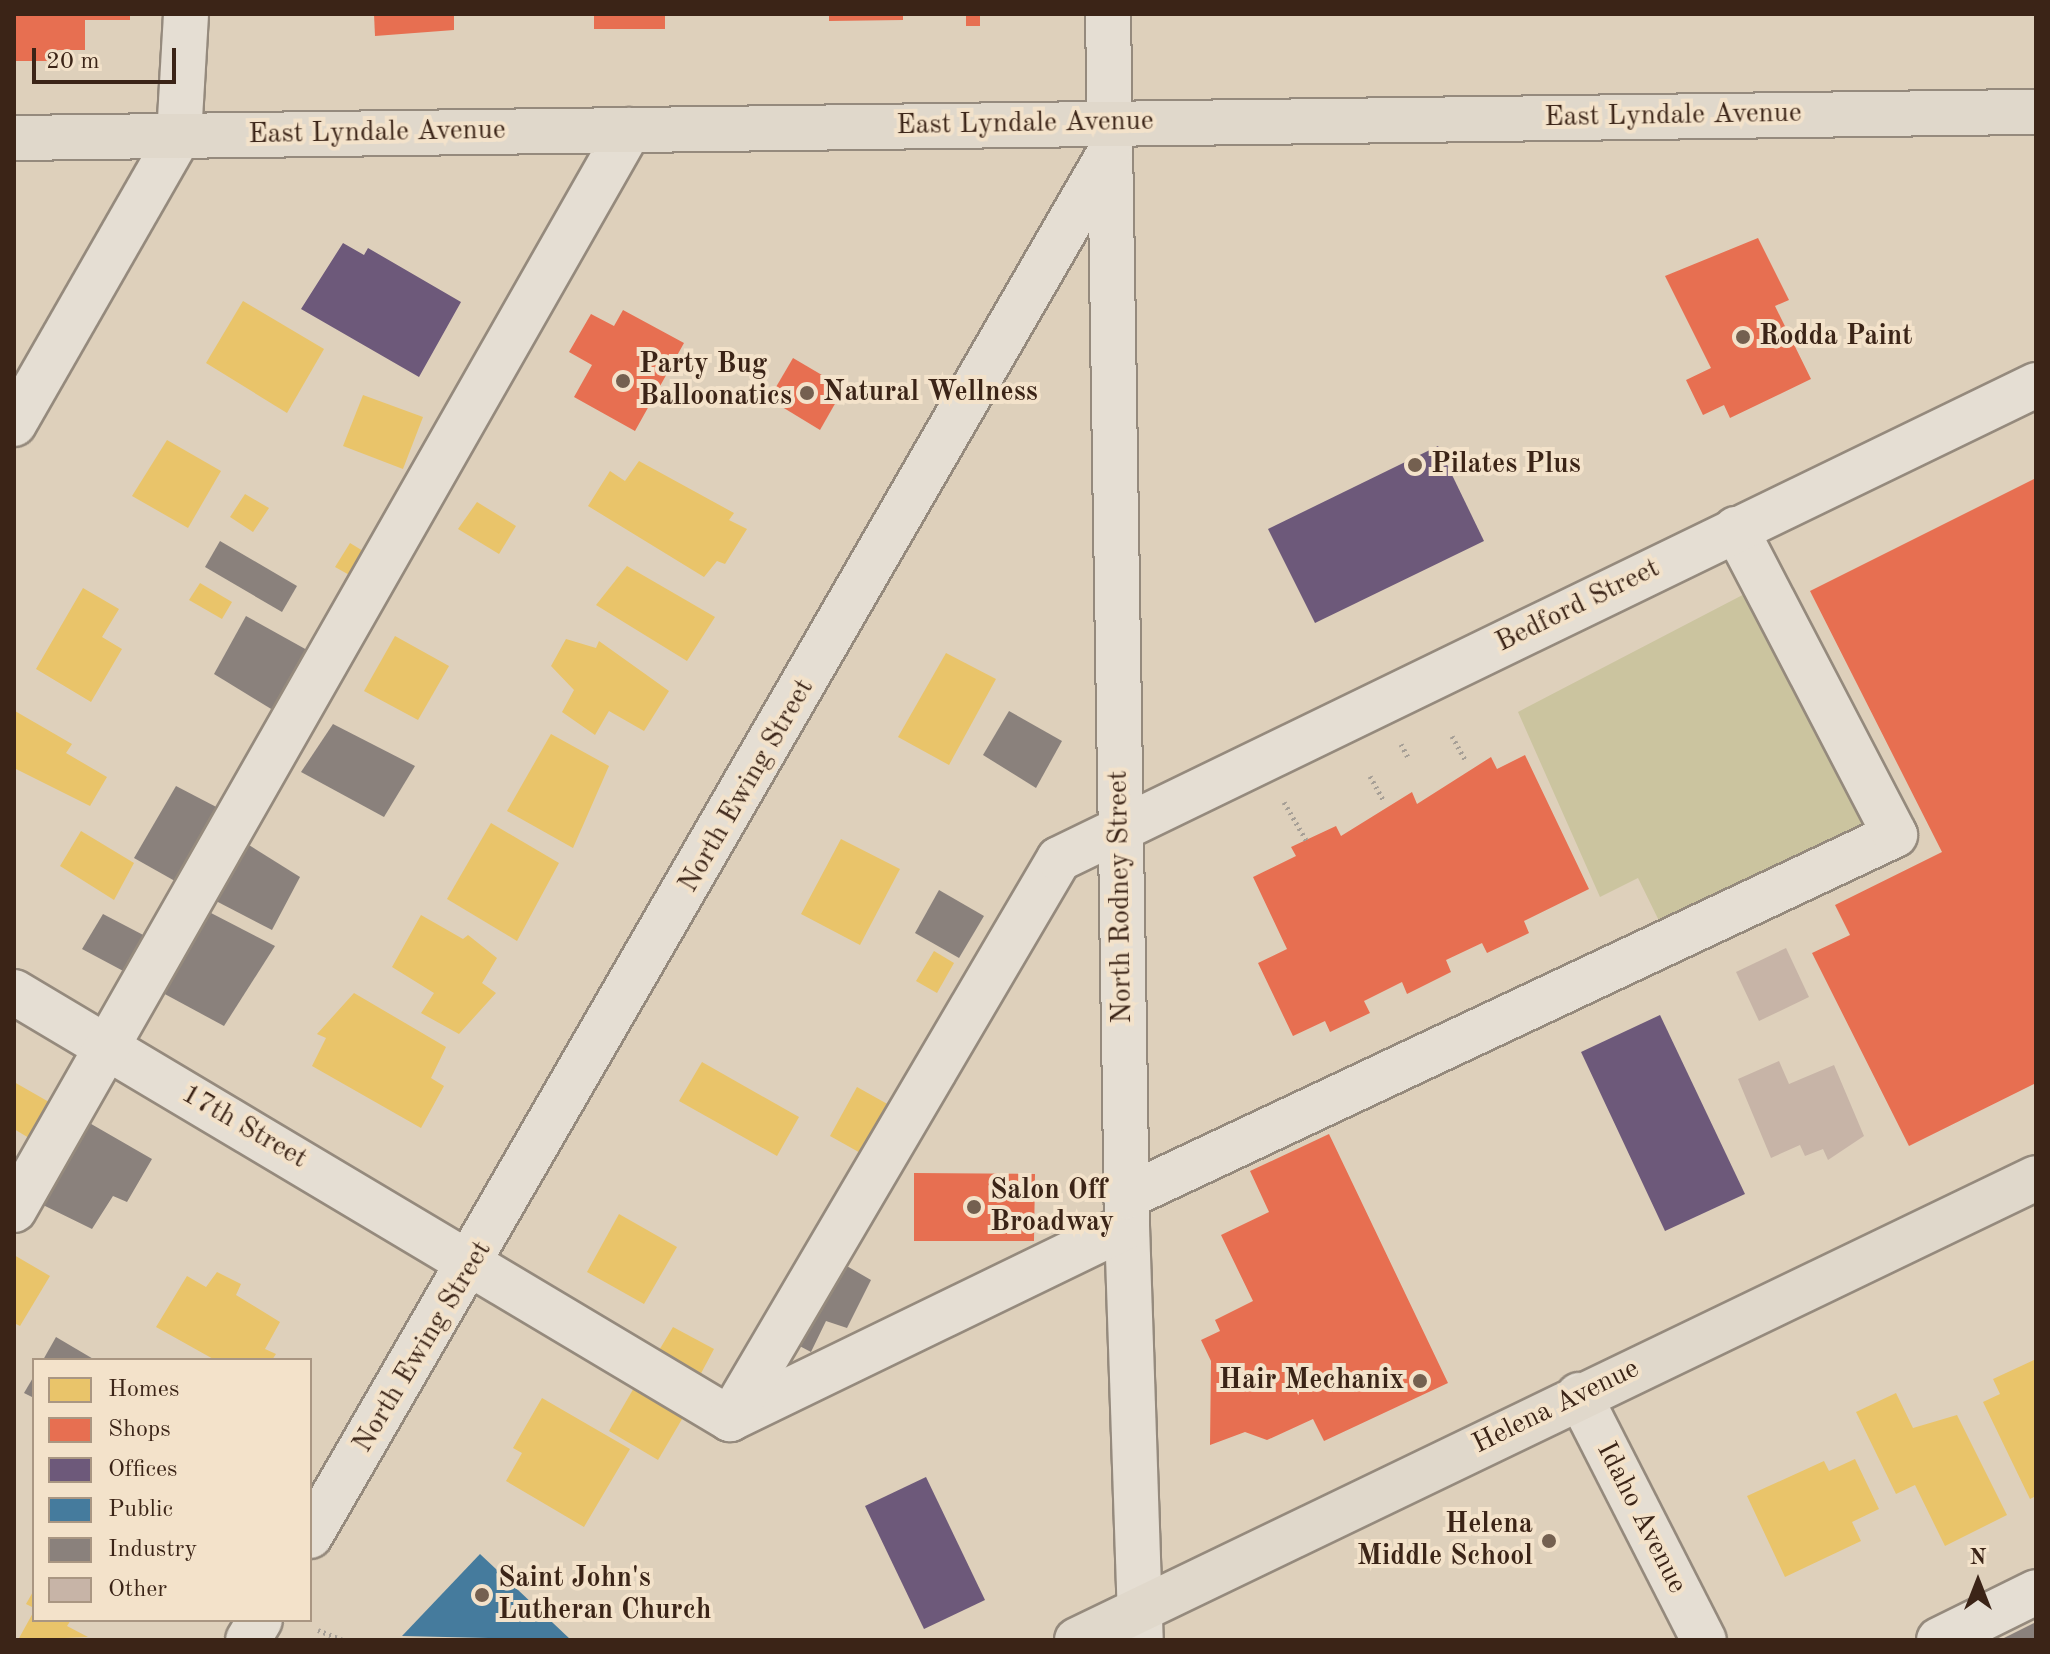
<!DOCTYPE html>
<html>
<head>
<meta charset="utf-8">
<style>
	body { margin:0 }
	#map { position:relative; width:2050px; height:1654px; overflow:hidden; background:#ded0bb; font-family:"Old Standard TT",serif }
	div>[style] { position:absolute }
	.green>* { inset:0; background:#cbc49f }
	.homes>* { inset:0; background:#e9c46a }
	.shops>* { inset:0; background:#e76f51 }
	.offices>* { inset:0; background:#6d597a }
	.public>* { inset:0; background:#457b9d }
	.industry>* { inset:0; background:#8a817c }
	.building>* { inset:0; background:#c7b4a7 }
	.path>* { height:5px; margin-top:-2.5px; transform-origin:0; background:repeating-linear-gradient(90deg,#a69f96 0 2px,transparent 0 6px) }
	.roads { filter:drop-shadow(2px 0 #958a7d) drop-shadow(-2px 0 #958a7d) drop-shadow(0 2px #958a7d) drop-shadow(0 -2px #958a7d) }
	.minor>* { height:44px; margin:-22px; padding:0 22px; transform-origin:22px; border-radius:22px; background:#e5ded3 }
	.major>* { height:44px; margin:-22px; padding:0 22px; transform-origin:22px; border-radius:22px; background:#e0d8cb }
	.highway>* { height:44px; margin:-22px; padding:0 22px; transform-origin:22px; border-radius:22px; background:#e0d8cb }
	.dots>* { width:22px; height:22px; translate:-50% -50%; box-sizing:border-box; border:4px solid #f3e2ca; border-radius:50% }
	span { translate:-50% -50%; white-space:nowrap; text-align:center; line-height:1.15; -webkit-text-stroke:8px #f3e2ca; paint-order:stroke }
	.street-label { font-size:28px; color:#3b2417 }
	.poi-label { font-size:28px; color:#3b2417; font-weight:700 }
	.left { translate:0 -50%; text-align:left }
	.right { translate:-100% -50%; text-align:right }
	.frame { position:absolute; inset:0; border:16px solid #3b2417; pointer-events:none }
	.legend { position:absolute; left:32px; top:1358px; width:280px; height:264px; box-sizing:border-box; background:#f3e2ca; border:2px solid #a99682; margin:0; padding:10px 14px; list-style:none; font-size:24px; color:#3b2417 }
	.legend li { display:flex; align-items:center; gap:16px; height:40px }
	.legend b { width:40px; border:2px solid #a99682 }
	.north { position:absolute; left:1938px; top:1542px; width:80px; height:80px; -webkit-text-stroke:6px #f3e2ca; paint-order:stroke; rotate:0deg; font-size:22px; font-weight:700; line-height:32px; text-align:center; color:#3b2417 }
	.north::after { content:''; display:block; margin:auto; width:28px; height:36px; background:#3b2417; clip-path:polygon(50% 0,100% 100%,50% 72%,0 100%) }
	.scale { position:absolute; left:32px; top:48px; width:144px; height:36px; box-sizing:border-box; border:4px solid #3b2417; border-top:0; padding-left:10px; font-size:24px; line-height:28px; white-space:nowrap; color:#3b2417; -webkit-text-stroke:6px #f3e2ca; paint-order:stroke }
</style>
</head>
<body>
<div id="map">
	<div class="green">
		<i style="clip-path:polygon(1756px 588px,1877px 830px,1664px 931px,1638px 878px,1600px 897px,1518px 712px)"></i>
	</div>
	<div class="homes">
		<i style="clip-path:polygon(243px 301px,324px 349px,287px 413px,206px 363px)"></i>
		<i style="clip-path:polygon(363px 395px,423px 417px,403px 469px,343px 446px)"></i>
		<i style="clip-path:polygon(167px 440px,221px 471px,188px 528px,132px 496px)"></i>
		<i style="clip-path:polygon(639px 461px,734px 513px,729px 520px,747px 529px,725px 564px,717px 561px,704px 577px,588px 506px,610px 471px,625px 481px)"></i>
		<i style="clip-path:polygon(245px 494px,269px 508px,253px 532px,230px 517px)"></i>
		<i style="clip-path:polygon(477px 502px,516px 526px,499px 554px,458px 529px)"></i>
		<i style="clip-path:polygon(350px 543px,368px 554px,353px 577px,335px 567px)"></i>
		<i style="clip-path:polygon(627px 566px,715px 617px,687px 661px,596px 605px)"></i>
		<i style="clip-path:polygon(200px 583px,232px 602px,222px 619px,189px 600px)"></i>
		<i style="clip-path:polygon(83px 588px,119px 609px,102px 637px,122px 649px,91px 702px,36px 669px)"></i>
		<i style="clip-path:polygon(395px 636px,449px 666px,418px 720px,364px 691px)"></i>
		<i style="clip-path:polygon(566px 639px,596px 648px,599px 641px,669px 691px,644px 731px,609px 711px,595px 735px,562px 712px,574px 690px,551px 666px)"></i>
		<i style="clip-path:polygon(946px 653px,996px 679px,949px 765px,898px 737px)"></i>
		<i style="clip-path:polygon(15px 711px,72px 744px,66px 753px,107px 777px,90px 806px,14px 768px)"></i>
		<i style="clip-path:polygon(551px 734px,609px 766px,573px 848px,507px 811px)"></i>
		<i style="clip-path:polygon(491px 823px,559px 863px,517px 941px,447px 899px)"></i>
		<i style="clip-path:polygon(81px 831px,134px 863px,114px 900px,60px 866px)"></i>
		<i style="clip-path:polygon(841px 839px,900px 869px,860px 945px,801px 914px)"></i>
		<i style="clip-path:polygon(421px 915px,463px 939px,468px 935px,497px 958px,482px 983px,496px 993px,459px 1034px,421px 1013px,434px 993px,392px 967px)"></i>
		<i style="clip-path:polygon(934px 951px,954px 963px,937px 993px,916px 981px)"></i>
		<i style="clip-path:polygon(354px 993px,446px 1047px,431px 1078px,444px 1086px,421px 1128px,312px 1066px,326px 1038px,317px 1034px)"></i>
		<i style="clip-path:polygon(702px 1062px,799px 1117px,777px 1156px,679px 1101px)"></i>
		<i style="clip-path:polygon(14px 1082px,49px 1102px,29px 1138px,14px 1129px)"></i>
		<i style="clip-path:polygon(857px 1087px,891px 1106px,864px 1155px,830px 1136px)"></i>
		<i style="clip-path:polygon(619px 1214px,677px 1247px,644px 1304px,587px 1272px)"></i>
		<i style="clip-path:polygon(14px 1255px,50px 1276px,20px 1326px,14px 1323px)"></i>
		<i style="clip-path:polygon(217px 1272px,241px 1284px,236px 1295px,280px 1322px,265px 1349px,276px 1354px,272px 1360px,215px 1360px,156px 1327px,187px 1276px,206px 1287px)"></i>
		<i style="clip-path:polygon(673px 1327px,714px 1349px,698px 1379px,655px 1357px)"></i>
		<i style="clip-path:polygon(2036px 1359px,2036px 1496px,2030px 1499px,1983px 1402px,2000px 1394px,1993px 1379px)"></i>
		<i style="clip-path:polygon(635px 1386px,685px 1414px,658px 1460px,609px 1431px)"></i>
		<i style="clip-path:polygon(1896px 1393px,1913px 1428px,1957px 1415px,2007px 1515px,1945px 1546px,1915px 1485px,1896px 1494px,1856px 1412px)"></i>
		<i style="clip-path:polygon(542px 1398px,630px 1449px,584px 1527px,506px 1481px,522px 1453px,513px 1448px)"></i>
		<i style="clip-path:polygon(1855px 1459px,1879px 1509px,1852px 1522px,1861px 1541px,1785px 1577px,1747px 1496px,1824px 1461px,1829px 1471px)"></i>
		<i style="clip-path:polygon(34px 1590px,34px 1608px,26px 1604px)"></i>
		<i style="clip-path:polygon(34px 1611px,34px 1620px,71px 1620px,67px 1626px,88px 1637px,18px 1640px)"></i>
	</div>
	<div class="shops">
		<i style="clip-path:polygon(14px 14px,130px 14px,130px 20px,85px 20px,85px 50px,58px 50px,59px 61px,14px 61px)"></i>
		<i style="clip-path:polygon(374px 14px,454px 14px,454px 30px,375px 36px)"></i>
		<i style="clip-path:polygon(594px 14px,665px 14px,665px 29px,594px 29px)"></i>
		<i style="clip-path:polygon(829px 14px,903px 14px,903px 20px,829px 21px)"></i>
		<i style="clip-path:polygon(966px 14px,980px 14px,980px 26px,966px 26px)"></i>
		<i style="clip-path:polygon(1758px 238px,1789px 300px,1775px 306px,1811px 379px,1730px 418px,1724px 405px,1703px 415px,1686px 380px,1711px 368px,1665px 276px)"></i>
		<i style="clip-path:polygon(623px 310px,684px 343px,635px 431px,574px 397px,592px 365px,569px 352px,591px 314px,614px 326px)"></i>
		<i style="clip-path:polygon(793px 358px,844px 388px,820px 430px,769px 399px)"></i>
		<i style="clip-path:polygon(2036px 478px,2036px 1083px,1909px 1146px,1812px 953px,1850px 935px,1835px 905px,1942px 852px,1810px 591px)"></i>
		<i style="clip-path:polygon(1525px 755px,1589px 889px,1524px 921px,1529px 933px,1487px 953px,1482px 943px,1446px 960px,1451px 972px,1407px 994px,1402px 982px,1364px 1001px,1370px 1013px,1330px 1032px,1325px 1021px,1293px 1036px,1258px 963px,1287px 949px,1253px 877px,1296px 856px,1291px 847px,1336px 826px,1341px 836px,1412px 792px,1417px 804px,1491px 757px,1497px 769px)"></i>
		<i style="clip-path:polygon(1329px 1134px,1448px 1383px,1324px 1441px,1313px 1419px,1267px 1440px,1245px 1432px,1210px 1445px,1211px 1361px,1201px 1340px,1220px 1331px,1215px 1320px,1253px 1301px,1221px 1235px,1269px 1212px,1250px 1171px)"></i>
		<i style="clip-path:polygon(914px 1173px,1035px 1174px,1034px 1241px,914px 1241px)"></i>
	</div>
	<div class="offices">
		<i style="clip-path:polygon(343px 243px,364px 255px,368px 248px,461px 302px,419px 377px,301px 309px)"></i>
		<i style="clip-path:polygon(1438px 446px,1484px 541px,1315px 623px,1268px 529px)"></i>
		<i style="clip-path:polygon(1660px 1015px,1745px 1194px,1665px 1231px,1581px 1052px)"></i>
		<i style="clip-path:polygon(926px 1477px,985px 1600px,924px 1629px,865px 1506px)"></i>
	</div>
	<div class="public">
		<i style="clip-path:polygon(480px 1554px,571px 1640px,402px 1636px)"></i>
	</div>
	<div class="industry">
		<i style="clip-path:polygon(220px 541px,297px 586px,282px 612px,205px 567px)"></i>
		<i style="clip-path:polygon(246px 616px,316px 655px,281px 715px,214px 674px)"></i>
		<i style="clip-path:polygon(1009px 711px,1062px 741px,1036px 788px,983px 755px)"></i>
		<i style="clip-path:polygon(333px 724px,415px 766px,384px 817px,301px 772px)"></i>
		<i style="clip-path:polygon(176px 786px,224px 811px,182px 885px,134px 858px)"></i>
		<i style="clip-path:polygon(249px 845px,300px 877px,272px 930px,216px 901px)"></i>
		<i style="clip-path:polygon(939px 890px,984px 916px,959px 958px,915px 933px)"></i>
		<i style="clip-path:polygon(211px 913px,275px 946px,224px 1026px,161px 992px)"></i>
		<i style="clip-path:polygon(103px 914px,149px 938px,127px 973px,82px 949px)"></i>
		<i style="clip-path:polygon(86px 1121px,152px 1159px,127px 1202px,113px 1196px,92px 1229px,41px 1204px)"></i>
		<i style="clip-path:polygon(833px 1258px,871px 1280px,847px 1328px,826px 1321px,811px 1352px,790px 1341px)"></i>
		<i style="clip-path:polygon(56px 1337px,95px 1360px,43px 1360px)"></i>
		<i style="clip-path:polygon(34px 1376px,34px 1398px,24px 1393px)"></i>
		<i style="clip-path:polygon(2036px 1622px,2036px 1640px,2000px 1640px)"></i>
	</div>
	<div class="building">
		<i style="clip-path:polygon(1786px 948px,1809px 997px,1759px 1021px,1736px 972px)"></i>
		<i style="clip-path:polygon(1779px 1061px,1789px 1084px,1834px 1065px,1864px 1136px,1828px 1160px,1823px 1149px,1805px 1156px,1800px 1145px,1771px 1158px,1738px 1079px)"></i>
	</div>
	<div class="path">
		<i style="left:1452px;top:736px;width:29px;rotate:61deg"></i>
		<i style="left:1401px;top:744px;width:15px;rotate:62deg"></i>
		<i style="left:1370px;top:776px;width:29px;rotate:61deg"></i>
		<i style="left:1284px;top:802px;width:44px;rotate:59.9deg"></i>
		<i style="left:318px;top:1630px;width:27px;rotate:22deg"></i>
	</div>
	<div class="roads">
		<div class="minor">
			<i style="left:1108px;top:14px;width:1212px;rotate:89.1deg"></i>
			<i style="left:1127px;top:1226px;width:414px;rotate:88.1deg"></i>
			<i style="left:14px;top:424px;width:332px;rotate:-60.2deg"></i>
			<i style="left:179px;top:136px;width:122px;rotate:-86.7deg"></i>
			<i style="left:14px;top:992px;width:834px;rotate:30.81deg"></i>
			<i style="left:730px;top:1419px;width:441px;rotate:-25.9deg"></i>
			<i style="left:1126px;top:1197px;width:850px;rotate:-25.21deg"></i>
			<i style="left:1895px;top:835px;width:345px;rotate:-117.5deg"></i>
			<i style="left:14px;top:1210px;width:1243px;rotate:-60.34deg"></i>
			<i style="left:1579px;top:1395px;width:275px;rotate:63deg"></i>
			<i style="left:730px;top:1419px;width:649px;rotate:-59.57deg"></i>
			<i style="left:1059px;top:859px;width:1086px;rotate:-25.88deg"></i>
			<i style="left:310px;top:1536px;width:1596px;rotate:-59.97deg"></i>
			<i style="left:248px;top:1640px;width:23px;rotate:-59deg"></i>
			<i style="left:1939px;top:1640px;width:108px;rotate:-26.3deg"></i>
		</div>
		<div class="major">
			<i style="left:1077px;top:1640px;width:1064px;rotate:-25.72deg"></i>
		</div>
		<div class="highway">
			<i style="left:14px;top:138px;width:2022px;rotate:-0.74deg"></i>
		</div>
	</div>
	<div class="dots">
		<i style="left:1743px;top:337px;background:#746050"></i>
		<i style="left:623px;top:381px;background:#746050"></i>
		<i style="left:807px;top:393px;background:#746050"></i>
		<i style="left:1415px;top:465px;background:#746050"></i>
		<i style="left:974px;top:1207px;background:#746050"></i>
		<i style="left:1420px;top:1381px;background:#746050"></i>
		<i style="left:1549px;top:1541px;background:#746050"></i>
		<i style="left:482px;top:1595px;background:#746050"></i>
	</div>
	<div class="street-label">
		<span style="left:1673px;top:116px;rotate:-1deg">East Lyndale Avenue</span>
		<span style="left:1025px;top:124px;rotate:-1deg">East Lyndale Avenue</span>
		<span style="left:377px;top:133px;rotate:-1deg">East Lyndale Avenue</span>
		<span style="left:1578px;top:606px;rotate:-26deg">Bedford Street</span>
		<span style="left:747px;top:786px;rotate:-60deg">North Ewing Street</span>
		<span style="left:1121px;top:897px;rotate:-91deg">North Rodney Street</span>
		<span style="left:244px;top:1127px;rotate:30deg">17th Street</span>
		<span style="left:423px;top:1347px;rotate:-59deg">North Ewing Street</span>
		<span style="left:1556px;top:1407px;rotate:-26deg">Helena Avenue</span>
		<span style="left:1641px;top:1518px;rotate:63deg">Idaho Avenue</span>
	</div>
	<div class="poi-label">
		<span class="left" style="left:1759px;top:337px">Rodda Paint</span>
		<span class="left" style="left:639px;top:381px">Party Bug<br>Balloonatics</span>
		<span class="left" style="left:823px;top:393px">Natural Wellness</span>
		<span class="left" style="left:1431px;top:465px">Pilates Plus</span>
		<span class="left" style="left:990px;top:1207px">Salon Off<br>Broadway</span>
		<span class="right" style="left:1404px;top:1381px">Hair Mechanix</span>
		<span class="right" style="left:1533px;top:1541px">Helena<br>Middle School</span>
		<span class="left" style="left:498px;top:1595px">Saint John's<br>Lutheran Church</span>
	</div>
	<div class="frame"></div>
	<ul class="legend">
	<li><b style="height:22px;background:#e9c46a"></b>Homes</li>
	<li><b style="height:22px;background:#e76f51"></b>Shops</li>
	<li><b style="height:22px;background:#6d597a"></b>Offices</li>
	<li><b style="height:22px;background:#457b9d"></b>Public</li>
	<li><b style="height:22px;background:#8a817c"></b>Industry</li>
	<li><b style="height:22px;background:#c7b4a7"></b>Other</li>
	</ul>
	<div class="north">N</div>
	<div class="scale">20 m</div>
</div>
</body>
</html>
